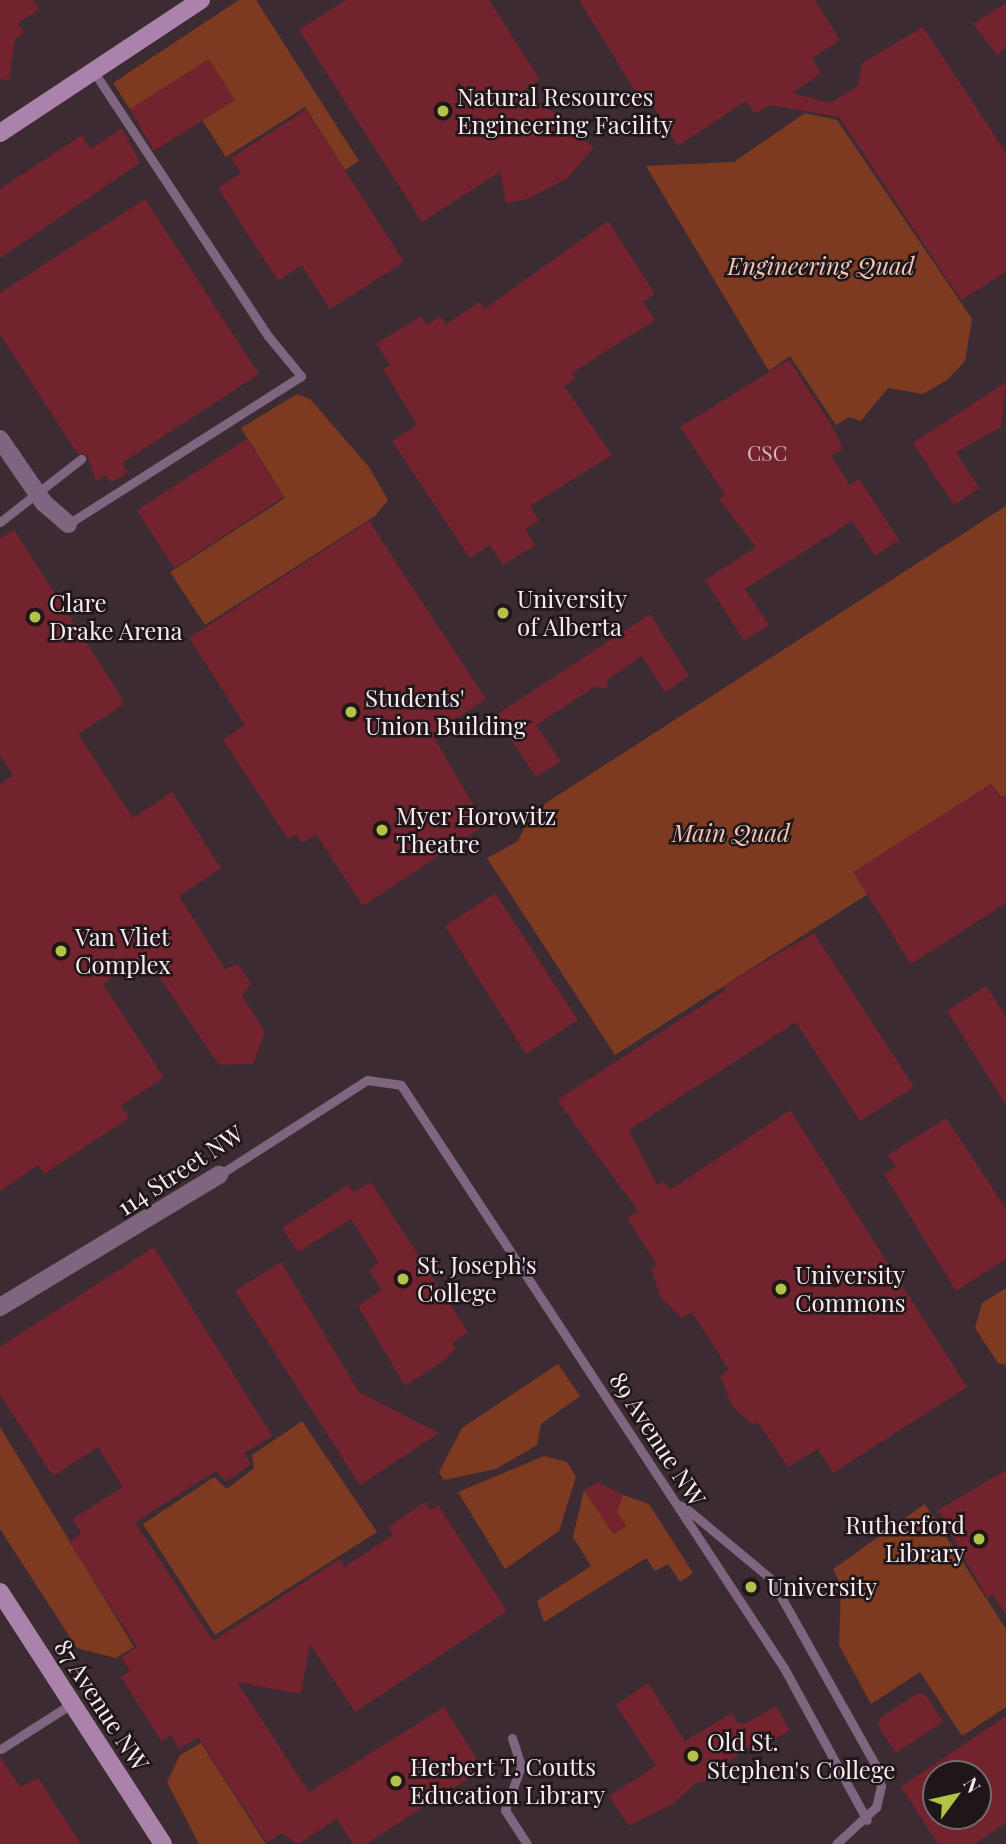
<!DOCTYPE html>
<html>
<head>
<meta charset="utf-8">
<style>
	body { margin:0 }
	#map { position:relative; width:1006px; height:1844px; overflow:hidden; background:#3c2b32; font-family:"Playfair Display",serif }
	div>[style] { position:absolute }
	.green>* { inset:0; background:#7d3a21 }
	.building>* { inset:0; background:#72232e }
	.lane>* { height:9px; margin:-4.5px; padding:0 4.5px; transform-origin:4.5px; border-radius:4.5px; background:#7f657f }
	.street>* { height:18px; margin:-9px; padding:0 9px; transform-origin:9px; border-radius:9px; background:#7f657f }
	.secondary>* { height:18px; margin:-9px; padding:0 9px; transform-origin:9px; border-radius:9px; background:#ab82aa }
	.dots>* { width:19px; height:19px; translate:-50% -50%; box-sizing:border-box; border:4px solid #1e1619; border-radius:50% }
	span { translate:-50% -50%; white-space:nowrap; text-align:center; line-height:1.15; -webkit-text-stroke:5px #1e1619; paint-order:stroke }
	.number-label { font-size:21px; color:#d5b9bf }
	.number-label span { -webkit-text-stroke-width:0 }
	.poi-label { font-size:24px; color:#f6ebef }
	.left { translate:0 -50%; text-align:left }
	.right { translate:-100% -50%; text-align:right }
	.park-label { font-size:24px; color:#f3c6b5; font-style:italic }
	.street-label { font-size:24px; color:#f6ebef }
	.north { position:absolute; left:922px; top:1760px; width:70px; height:70px; box-sizing:border-box; background:#1e1619; border:2px solid #746b6f; border-radius:50%; rotate:57deg; font-size:19px; font-weight:700; line-height:28px; text-align:center; color:#f6ebef }
	.north::after { content:''; display:block; margin:auto; width:24px; height:32px; background:#b5c24a; clip-path:polygon(50% 0,100% 100%,50% 72%,0 100%) }
</style>
</head>
<body>
<div id="map">
	<div class="green">
		<i style="clip-path:polygon(239px 0,256px 0,359px 161px,345px 170px,305px 107px,226px 157px,202px 120px,130px 109px,113px 83px)"></i>
		<i style="clip-path:polygon(805px 113px,837px 120px,972px 319px,965px 361px,947px 380px,923px 394px,888px 388px,861px 421px,849px 417px,836px 425px,790px 356px,769px 371px,646px 166px,734px 162px)"></i>
		<i style="clip-path:polygon(297px 394px,310px 399px,369px 467px,388px 500px,375px 516px,205px 625px,170px 572px,285px 498px,241px 428px)"></i>
		<i style="clip-path:polygon(1006px 506px,1006px 794px,1001px 797px,991px 784px,854px 872px,868px 894px,615px 1055px,487px 858px,518px 841px,532px 812px)"></i>
		<i style="clip-path:polygon(1006px 1288px,1006px 1365px,998px 1363px,975px 1328px,982px 1303px)"></i>
		<i style="clip-path:polygon(558px 1364px,580px 1396px,541px 1424px,537px 1445px,496px 1469px,444px 1480px,439px 1472px,462px 1428px)"></i>
		<i style="clip-path:polygon(302px 1421px,377px 1532px,215px 1635px,143px 1524px,214px 1477px,227px 1489px,254px 1468px,252px 1455px)"></i>
		<i style="clip-path:polygon(0 1427px,134px 1647px,116px 1658px,77px 1648px,0 1529px)"></i>
		<i style="clip-path:polygon(544px 1456px,567px 1462px,576px 1477px,559px 1531px,505px 1569px,458px 1492px)"></i>
		<i style="clip-path:polygon(584px 1490px,614px 1534px,626px 1526px,615px 1509px,623px 1495px,649px 1504px,693px 1573px,680px 1582px,668px 1564px,655px 1571px,646px 1558px,544px 1622px,537px 1601px,591px 1566px,573px 1537px)"></i>
		<i style="clip-path:polygon(925px 1504px,1006px 1629px,1006px 1707px,962px 1736px,920px 1672px,871px 1704px,839px 1645px,841px 1585px,833px 1569px)"></i>
		<i style="clip-path:polygon(201px 1743px,266px 1844px,199px 1844px,167px 1782px,180px 1755px)"></i>
	</div>
	<div class="building">
		<i style="clip-path:polygon(0 0,33px 0,39px 10px,18px 23px,24px 33px,15px 39px,9px 80px,0 79px)"></i>
		<i style="clip-path:polygon(346px 0,489px 0,540px 80px,520px 92px,572px 123px,568px 129px,594px 147px,568px 178px,528px 199px,506px 203px,500px 172px,422px 222px,299px 30px)"></i>
		<i style="clip-path:polygon(579px 0,815px 0,840px 40px,812px 58px,821px 73px,792px 93px,830px 103px,858px 86px,862px 63px,923px 27px,1006px 153px,1006px 272px,961px 300px,839px 117px,770px 105px,755px 114px,746px 101px,678px 146px,646px 95px,640px 99px)"></i>
		<i style="clip-path:polygon(1006px 3px,1006px 47px,997px 55px,973px 24px)"></i>
		<i style="clip-path:polygon(209px 59px,235px 100px,154px 151px,130px 109px)"></i>
		<i style="clip-path:polygon(306px 110px,404px 262px,330px 309px,302px 265px,278px 281px,218px 188px,241px 173px,231px 158px)"></i>
		<i style="clip-path:polygon(122px 128px,140px 163px,0 258px,0 189px,82px 135px,91px 149px)"></i>
		<i style="clip-path:polygon(145px 199px,259px 374px,122px 463px,128px 472px,111px 483px,106px 475px,96px 481px,87px 455px,77px 453px,0 334px,0 293px)"></i>
		<i style="clip-path:polygon(608px 221px,655px 294px,643px 302px,655px 320px,572px 373px,575px 379px,564px 386px,612px 455px,530px 506px,539px 521px,525px 529px,535px 545px,503px 565px,490px 545px,470px 558px,392px 441px,417px 425px,383px 369px,390px 365px,376px 344px,421px 316px,427px 325px,440px 316px,446px 324px,480px 302px,484px 309px)"></i>
		<i style="clip-path:polygon(789px 360px,834px 429px,843px 449px,831px 456px,850px 485px,859px 479px,899px 540px,875px 556px,852px 521px,800px 554px,745px 589px,769px 625px,744px 641px,705px 580px,756px 547px,719px 499px,725px 495px,680px 427px)"></i>
		<i style="clip-path:polygon(1006px 382px,1001px 427px,956px 452px,979px 488px,954px 505px,913px 443px)"></i>
		<i style="clip-path:polygon(247px 439px,284px 497px,174px 568px,137px 510px)"></i>
		<i style="clip-path:polygon(369px 521px,486px 699px,432px 734px,485px 825px,363px 906px,316px 834px,302px 843px,296px 834px,288px 839px,223px 740px,245px 725px,189px 638px)"></i>
		<i style="clip-path:polygon(14px 530px,120px 695px,123px 705px,78px 734px,133px 818px,172px 792px,221px 868px,179px 896px,225px 969px,238px 964px,246px 976px,251px 984px,242px 996px,265px 1032px,253px 1064px,219px 1065px,146px 957px,103px 984px,164px 1078px,121px 1105px,129px 1118px,44px 1174px,38px 1165px,0 1191px,0 784px,13px 776px,0 755px,0 539px)"></i>
		<i style="clip-path:polygon(650px 614px,689px 676px,665px 692px,642px 656px,608px 679px,606px 690px,596px 686px,536px 725px,561px 761px,536px 777px,507px 733px,498px 731px,496px 715px)"></i>
		<i style="clip-path:polygon(991px 784px,1000px 798px,1006px 794px,1006px 903px,911px 964px,853px 872px)"></i>
		<i style="clip-path:polygon(495px 893px,578px 1020px,526px 1054px,445px 926px)"></i>
		<i style="clip-path:polygon(814px 933px,914px 1087px,860px 1121px,796px 1022px,629px 1130px,657px 1185px,663px 1181px,670px 1190px,790px 1110px,967px 1387px,833px 1473px,818px 1449px,788px 1467px,758px 1422px,753px 1425px,732px 1406px,720px 1376px,729px 1370px,692px 1312px,682px 1318px,661px 1298px,651px 1269px,657px 1265px,627px 1218px,638px 1211px,557px 1100px,726px 990px,723px 986px)"></i>
		<i style="clip-path:polygon(986px 986px,1006px 1017px,1006px 1105px,947px 1011px)"></i>
		<i style="clip-path:polygon(946px 1118px,1006px 1209px,1006px 1259px,956px 1291px,884px 1174px,896px 1167px,888px 1155px)"></i>
		<i style="clip-path:polygon(371px 1182px,468px 1332px,452px 1343px,455px 1349px,442px 1362px,405px 1386px,358px 1306px,382px 1290px,369px 1270px,379px 1263px,351px 1219px,298px 1252px,282px 1228px,348px 1185px,354px 1192px)"></i>
		<i style="clip-path:polygon(154px 1247px,272px 1436px,244px 1453px,251px 1464px,226px 1482px,216px 1471px,135px 1522px,213px 1641px,340px 1559px,344px 1567px,393px 1535px,388px 1527px,425px 1502px,430px 1510px,438px 1505px,507px 1611px,355px 1712px,310px 1644px,301px 1694px,237px 1682px,309px 1792px,444px 1707px,483px 1769px,366px 1844px,353px 1844px,337px 1819px,298px 1844px,282px 1833px,267px 1843px,198px 1737px,179px 1749px,171px 1735px,162px 1742px,121px 1677px,130px 1671px,121px 1657px,137px 1647px,69px 1542px,82px 1534px,72px 1519px,123px 1487px,98px 1447px,53px 1476px,0 1395px,0 1347px)"></i>
		<i style="clip-path:polygon(281px 1262px,359px 1392px,439px 1433px,360px 1485px,235px 1291px)"></i>
		<i style="clip-path:polygon(1006px 1470px,1006px 1615px,992px 1594px,987px 1598px,938px 1510px)"></i>
		<i style="clip-path:polygon(598px 1482px,623px 1495px,617px 1512px,626px 1526px,613px 1534px,584px 1490px)"></i>
		<i style="clip-path:polygon(648px 1683px,685px 1741px,732px 1713px,738px 1724px,746px 1723px,776px 1706px,790px 1730px,775px 1739px,771px 1733px,711px 1773px,711px 1781px,696px 1783px,673px 1804px,629px 1826px,609px 1796px,656px 1766px,616px 1705px)"></i>
		<i style="clip-path:polygon(918px 1693px,926px 1695px,943px 1722px,896px 1753px,878px 1726px,880px 1718px)"></i>
		<i style="clip-path:polygon(evenodd,1006px 1716px,1006px 1823px,974px 1844px,938px 1844px,901px 1787px,1006px 1716px,936px 1774px,978px 1774px,978px 1816px,936px 1816px,936px 1774px)"></i>
		<i style="clip-path:polygon(0 1756px,20px 1787px,38px 1778px,81px 1844px,0 1844px)"></i>
	</div>
	<div class="lane">
		<i style="left:0;top:522px;width:103px;rotate:-37.9deg"></i>
		<i style="left:68px;top:524px;width:276px;rotate:-32.4deg"></i>
		<i style="left:301px;top:376px;width:52px;rotate:-129.5deg"></i>
		<i style="left:268px;top:336px;width:318px;rotate:-123.4deg"></i>
		<i style="left:219px;top:1175px;width:176px;rotate:-32.7deg"></i>
		<i style="left:367px;top:1080px;width:34px;rotate:8deg"></i>
		<i style="left:401px;top:1085px;width:698px;rotate:56.7deg"></i>
		<i style="left:784px;top:1668px;width:173px;rotate:61.4deg"></i>
		<i style="left:682px;top:1505px;width:116px;rotate:39.7deg"></i>
		<i style="left:771px;top:1579px;width:212px;rotate:60.7deg"></i>
		<i style="left:875px;top:1764px;width:23px;rotate:75deg"></i>
		<i style="left:881px;top:1786px;width:22px;rotate:103deg"></i>
		<i style="left:876px;top:1807px;width:54px;rotate:137.2deg"></i>
		<i style="left:512px;top:1738px;width:29px;rotate:72deg"></i>
		<i style="left:521px;top:1766px;width:47px;rotate:110deg"></i>
		<i style="left:505px;top:1810px;width:40px;rotate:57.1deg"></i>
		<i style="left:1px;top:1749px;width:83px;rotate:-32.7deg"></i>
	</div>
	<div class="street">
		<i style="left:0;top:439px;width:78px;rotate:55.5deg"></i>
		<i style="left:44px;top:503px;width:32px;rotate:41deg"></i>
		<i style="left:0;top:1307px;width:256px;rotate:-31.1deg"></i>
	</div>
	<div class="secondary">
		<i style="left:0;top:133px;width:241px;rotate:-33.5deg"></i>
		<i style="left:0;top:1592px;width:300px;rotate:57.1deg"></i>
	</div>
	<div class="dots">
		<i style="left:443px;top:111px;background:#b5c24a"></i>
		<i style="left:503px;top:613px;background:#b5c24a"></i>
		<i style="left:35px;top:617px;background:#b5c24a"></i>
		<i style="left:351px;top:712px;background:#b5c24a"></i>
		<i style="left:382px;top:830px;background:#b5c24a"></i>
		<i style="left:61px;top:951px;background:#b5c24a"></i>
		<i style="left:403px;top:1279px;background:#b5c24a"></i>
		<i style="left:781px;top:1289px;background:#b5c24a"></i>
		<i style="left:979px;top:1539px;background:#b5c24a"></i>
		<i style="left:751px;top:1587px;background:#b5c24a"></i>
		<i style="left:693px;top:1756px;background:#b5c24a"></i>
		<i style="left:396px;top:1781px;background:#b5c24a"></i>
	</div>
	<div class="number-label">
		<span style="left:767px;top:452px">CSC</span>
	</div>
	<div class="poi-label">
		<span class="left" style="left:457px;top:111px">Natural Resources<br>Engineering Facility</span>
		<span class="left" style="left:517px;top:613px">University<br>of Alberta</span>
		<span class="left" style="left:49px;top:617px">Clare<br>Drake Arena</span>
		<span class="left" style="left:365px;top:712px">Students'<br>Union Building</span>
		<span class="left" style="left:396px;top:830px">Myer Horowitz<br>Theatre</span>
		<span class="left" style="left:75px;top:951px">Van Vliet<br>Complex</span>
		<span class="left" style="left:417px;top:1279px">St. Joseph's<br>College</span>
		<span class="left" style="left:795px;top:1289px">University<br>Commons</span>
		<span class="right" style="left:965px;top:1539px">Rutherford<br>Library</span>
		<span class="left" style="left:767px;top:1587px">University</span>
		<span class="left" style="left:707px;top:1756px">Old St.<br>Stephen's College</span>
		<span class="left" style="left:410px;top:1781px">Herbert T. Coutts<br>Education Library</span>
	</div>
	<div class="park-label">
		<span style="left:821px;top:266px">Engineering Quad</span>
		<span style="left:731px;top:833px">Main Quad</span>
	</div>
	<div class="street-label">
		<span style="left:180px;top:1170px;rotate:-33deg">114 Street NW</span>
		<span style="left:658px;top:1439px;rotate:57deg">89 Avenue NW</span>
		<span style="left:102px;top:1705px;rotate:57deg">87 Avenue NW</span>
	</div>
	<div class="north">N</div>
</div>
</body>
</html>
